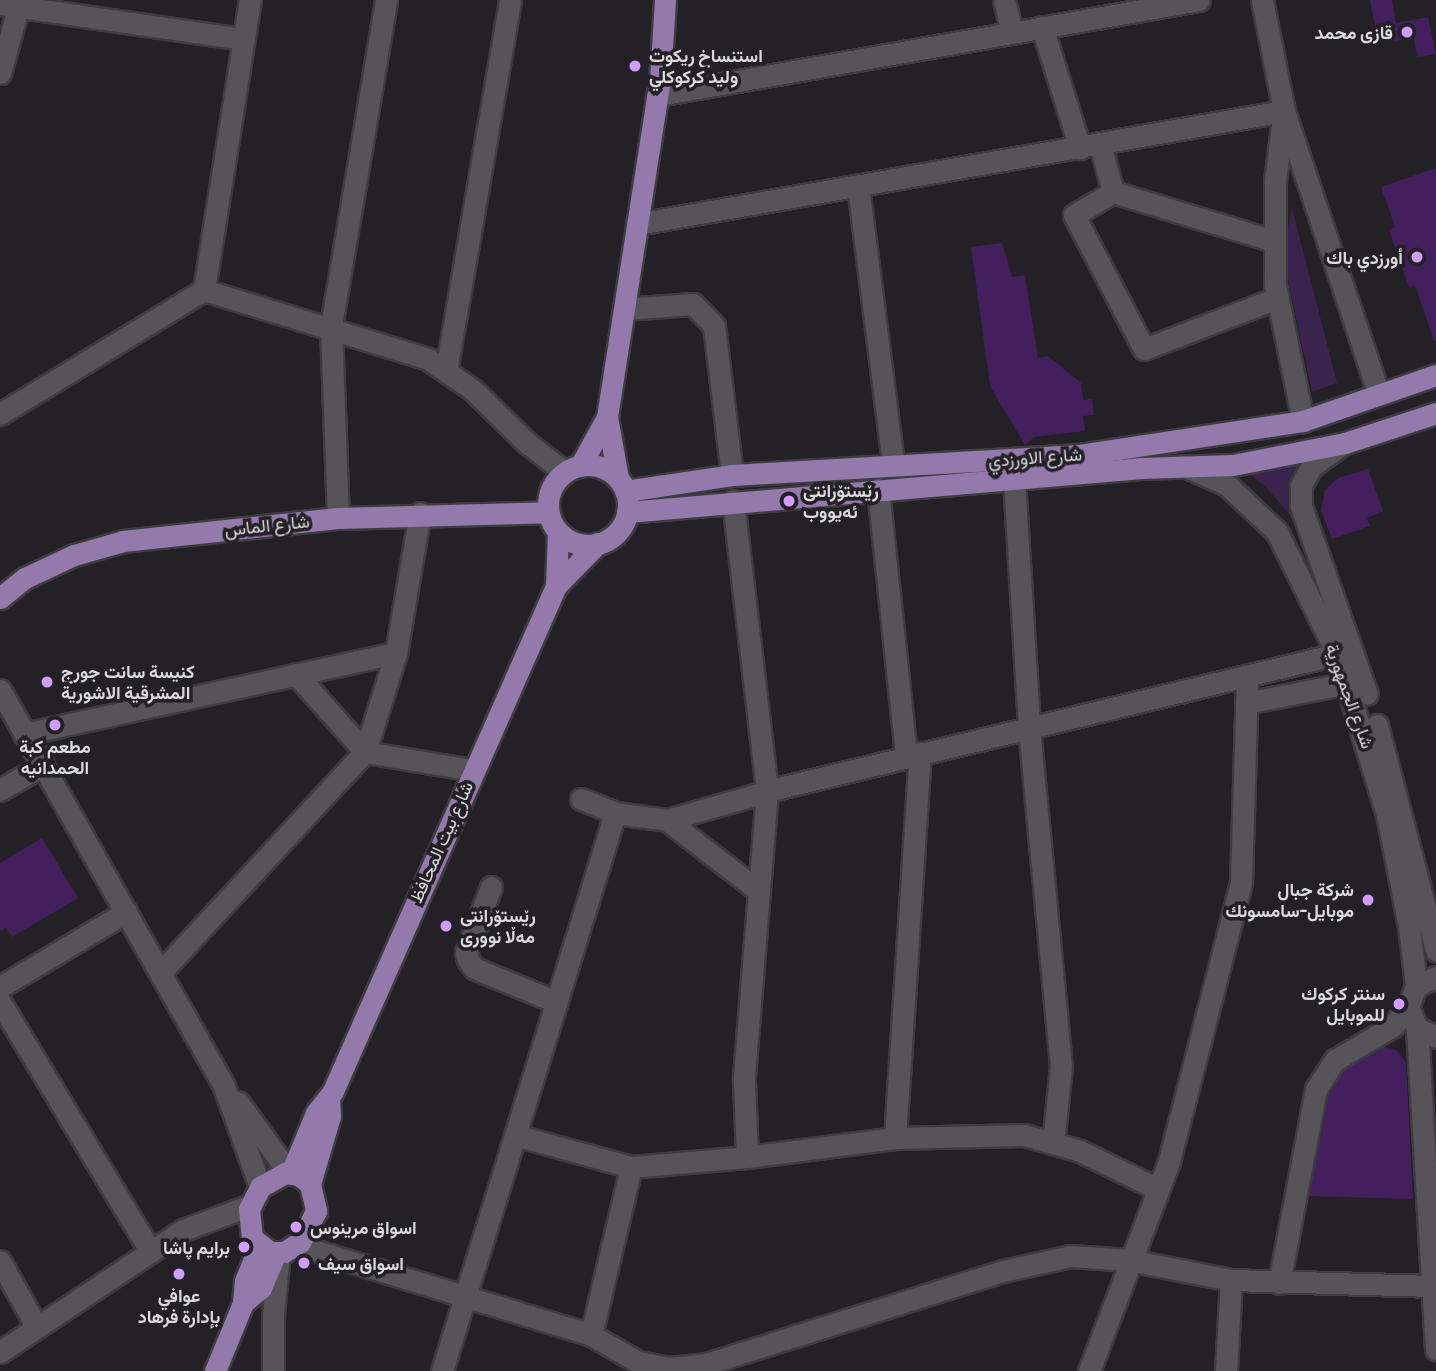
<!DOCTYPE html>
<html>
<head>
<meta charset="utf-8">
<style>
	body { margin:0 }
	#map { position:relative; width:1436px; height:1371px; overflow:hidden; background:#232126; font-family:Barlow,Vazirmatn,sans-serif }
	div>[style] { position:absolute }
	.green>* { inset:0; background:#3a244d }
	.building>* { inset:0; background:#431f5e }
	.roads { filter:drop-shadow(2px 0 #3e3c40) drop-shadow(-2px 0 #3e3c40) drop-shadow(0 2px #3e3c40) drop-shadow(0 -2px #3e3c40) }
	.minor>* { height:21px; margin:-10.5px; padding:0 10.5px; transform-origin:10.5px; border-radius:10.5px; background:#565359 }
	.major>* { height:21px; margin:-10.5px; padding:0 10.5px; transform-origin:10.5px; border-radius:10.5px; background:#9379ac }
	.major>.ring { margin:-10.5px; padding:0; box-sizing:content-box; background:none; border:21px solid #9379ac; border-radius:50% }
	.dots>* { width:19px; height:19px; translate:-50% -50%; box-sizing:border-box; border:4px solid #232126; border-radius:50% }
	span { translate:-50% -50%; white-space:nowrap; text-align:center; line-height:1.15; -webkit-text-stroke:7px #232126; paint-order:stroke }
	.poi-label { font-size:18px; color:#dbdadd; font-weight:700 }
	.right { translate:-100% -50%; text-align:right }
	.left { translate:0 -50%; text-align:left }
	.street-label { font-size:18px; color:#dbdadd }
</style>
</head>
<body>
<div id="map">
	<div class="green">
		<i style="clip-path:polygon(1292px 208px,1337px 383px,1312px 392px,1288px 280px,1285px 242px)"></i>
		<i style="clip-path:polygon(1302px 463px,1306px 534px,1265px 486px,1239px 466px)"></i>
	</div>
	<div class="building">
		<i style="clip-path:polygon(1370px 0,1392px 0,1396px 23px,1428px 17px,1436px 54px,1417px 57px,1414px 38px,1386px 43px,1382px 24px,1375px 26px)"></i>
		<i style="clip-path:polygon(1436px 168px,1436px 341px,1434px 341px,1415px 285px,1409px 287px,1389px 230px,1395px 227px,1381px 187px)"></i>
		<i style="clip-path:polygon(1002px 243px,1012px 277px,1025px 275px,1038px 358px,1048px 356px,1081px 383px,1083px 400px,1092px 399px,1094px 415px,1083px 416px,1085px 431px,1034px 437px,1025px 445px,990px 386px,971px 247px)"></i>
		<i style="clip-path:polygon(1368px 469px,1383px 511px,1367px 518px,1370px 526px,1332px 539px,1321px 510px,1325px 490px,1338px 478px)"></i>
		<i style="clip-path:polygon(42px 838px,78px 898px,12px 937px,6px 928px,0 931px,0 863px)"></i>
		<i style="clip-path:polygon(1385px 1047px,1396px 1050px,1406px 1062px,1413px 1199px,1309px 1196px,1329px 1093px,1344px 1070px)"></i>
	</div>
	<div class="roads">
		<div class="minor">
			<i style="left:1004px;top:0;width:34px;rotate:76deg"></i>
			<i style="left:1262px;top:0;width:113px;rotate:78.8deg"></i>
			<i style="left:1284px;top:111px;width:70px;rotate:97.4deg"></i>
			<i style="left:1275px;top:180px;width:105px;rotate:90deg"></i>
			<i style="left:1275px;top:285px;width:139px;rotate:78.4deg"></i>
			<i style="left:0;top:4px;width:246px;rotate:8.2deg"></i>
			<i style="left:1042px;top:27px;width:127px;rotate:72.6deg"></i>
			<i style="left:0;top:73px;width:67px;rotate:-74.5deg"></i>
			<i style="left:658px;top:95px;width:549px;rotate:-9.96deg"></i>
			<i style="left:1100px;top:144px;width:50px;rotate:74.8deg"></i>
			<i style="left:858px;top:186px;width:281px;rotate:82.8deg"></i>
			<i style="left:637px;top:224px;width:657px;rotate:-9.91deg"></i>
			<i style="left:1284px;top:111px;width:299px;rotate:71.5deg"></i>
			<i style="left:1274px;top:241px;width:168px;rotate:-163.1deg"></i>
			<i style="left:1113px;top:192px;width:45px;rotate:149.5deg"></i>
			<i style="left:1074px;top:215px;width:151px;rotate:62.4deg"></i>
			<i style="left:1144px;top:349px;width:142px;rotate:-21deg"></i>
			<i style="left:204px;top:290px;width:294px;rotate:-81deg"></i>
			<i style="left:624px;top:309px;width:69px;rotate:-4.1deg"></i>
			<i style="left:693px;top:304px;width:30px;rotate:46deg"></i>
			<i style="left:714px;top:326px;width:150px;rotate:83.1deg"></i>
			<i style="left:446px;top:371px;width:376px;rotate:-80.2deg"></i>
			<i style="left:0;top:414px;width:239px;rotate:-31.3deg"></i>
			<i style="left:204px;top:290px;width:234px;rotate:17.1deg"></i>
			<i style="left:428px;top:359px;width:55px;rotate:34.6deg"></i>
			<i style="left:473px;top:390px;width:76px;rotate:44.5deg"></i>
			<i style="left:527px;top:443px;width:48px;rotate:37.3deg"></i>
			<i style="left:1344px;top:443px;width:41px;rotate:144deg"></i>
			<i style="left:1311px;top:467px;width:21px;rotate:119deg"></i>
			<i style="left:1301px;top:485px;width:21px;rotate:90deg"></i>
			<i style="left:1301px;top:506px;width:199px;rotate:70.7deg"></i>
			<i style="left:1184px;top:466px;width:47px;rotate:23.8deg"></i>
			<i style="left:1227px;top:485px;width:69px;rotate:43.2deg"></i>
			<i style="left:1277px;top:532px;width:136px;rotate:63.8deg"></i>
			<i style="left:1337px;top:654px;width:169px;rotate:72.7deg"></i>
			<i style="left:1387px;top:815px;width:113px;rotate:78.8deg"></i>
			<i style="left:1409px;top:926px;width:60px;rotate:83.3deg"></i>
			<i style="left:1014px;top:480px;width:248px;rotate:86.5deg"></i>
			<i style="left:1029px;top:728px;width:340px;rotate:84.6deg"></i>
			<i style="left:1061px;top:1066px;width:77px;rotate:95.9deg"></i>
			<i style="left:878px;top:489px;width:269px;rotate:84deg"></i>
			<i style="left:733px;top:501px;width:292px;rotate:83.3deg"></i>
			<i style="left:767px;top:791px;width:290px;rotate:94.6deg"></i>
			<i style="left:744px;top:1080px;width:77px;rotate:87.8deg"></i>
			<i style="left:747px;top:1157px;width:149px;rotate:-7.3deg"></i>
			<i style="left:895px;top:1138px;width:129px;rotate:-1.3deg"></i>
			<i style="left:1024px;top:1135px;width:58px;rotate:15.9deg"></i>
			<i style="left:1080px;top:1151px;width:87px;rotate:26deg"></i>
			<i style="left:338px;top:518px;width:192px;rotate:-92.1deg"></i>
			<i style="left:331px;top:326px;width:331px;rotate:-80.4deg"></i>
			<i style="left:296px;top:674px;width:104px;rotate:48.5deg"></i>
			<i style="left:365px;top:752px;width:109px;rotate:9.5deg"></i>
			<i style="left:0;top:690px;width:453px;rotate:60.5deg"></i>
			<i style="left:223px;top:1084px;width:109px;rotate:70.2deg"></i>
			<i style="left:1246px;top:703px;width:104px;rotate:-11.1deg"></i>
			<i style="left:1377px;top:725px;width:233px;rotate:75.3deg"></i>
			<i style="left:24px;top:734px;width:381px;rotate:-12.3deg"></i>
			<i style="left:0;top:790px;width:50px;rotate:-30.2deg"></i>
			<i style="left:581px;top:799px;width:37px;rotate:22deg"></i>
			<i style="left:615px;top:813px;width:52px;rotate:7.7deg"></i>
			<i style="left:667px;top:820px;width:116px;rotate:-15.9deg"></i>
			<i style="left:779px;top:788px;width:574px;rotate:-13.5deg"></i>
			<i style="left:667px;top:820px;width:116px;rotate:37.7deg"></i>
			<i style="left:491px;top:887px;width:70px;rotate:111deg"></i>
			<i style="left:466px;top:952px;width:8px;rotate:76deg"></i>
			<i style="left:468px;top:960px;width:10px;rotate:53deg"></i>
			<i style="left:474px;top:968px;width:89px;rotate:22.5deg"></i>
			<i style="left:160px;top:973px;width:301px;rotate:-47.2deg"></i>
			<i style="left:365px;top:752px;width:104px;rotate:-72.6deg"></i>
			<i style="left:396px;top:653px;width:142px;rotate:-80.3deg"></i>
			<i style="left:1436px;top:977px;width:22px;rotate:156deg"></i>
			<i style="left:1416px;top:986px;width:22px;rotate:111deg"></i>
			<i style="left:1408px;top:1007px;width:23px;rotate:67deg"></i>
			<i style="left:1417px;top:1028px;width:21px;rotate:25deg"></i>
			<i style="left:0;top:987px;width:147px;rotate:-30.8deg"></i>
			<i style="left:0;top:1002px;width:292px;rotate:58.9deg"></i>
			<i style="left:1417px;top:1028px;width:322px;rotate:86.6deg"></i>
			<i style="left:238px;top:1102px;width:87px;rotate:54.3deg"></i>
			<i style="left:515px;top:1135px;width:120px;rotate:15.4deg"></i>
			<i style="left:631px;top:1167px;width:116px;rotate:-4.9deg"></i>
			<i style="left:895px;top:1138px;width:386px;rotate:-86.3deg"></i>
			<i style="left:297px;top:1245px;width:307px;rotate:17deg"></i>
			<i style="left:591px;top:1335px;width:173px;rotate:-76.6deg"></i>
			<i style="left:0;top:1261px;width:74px;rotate:61deg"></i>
			<i style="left:1279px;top:1283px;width:197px;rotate:-79.2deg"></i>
			<i style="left:1316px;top:1089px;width:35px;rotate:-57deg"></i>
			<i style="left:1335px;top:1060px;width:67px;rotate:-30.4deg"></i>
			<i style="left:1393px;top:1026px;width:24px;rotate:-52deg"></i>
			<i style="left:591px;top:1335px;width:54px;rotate:29.9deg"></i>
			<i style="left:638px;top:1362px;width:32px;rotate:11deg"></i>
			<i style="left:669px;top:1368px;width:37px;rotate:-6deg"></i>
			<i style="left:706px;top:1364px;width:311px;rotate:-17.4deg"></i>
			<i style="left:1003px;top:1271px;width:69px;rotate:-12.6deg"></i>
			<i style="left:1070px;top:1256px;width:59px;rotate:3.9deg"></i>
			<i style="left:1129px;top:1260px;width:104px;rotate:11.1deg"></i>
			<i style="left:1231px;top:1280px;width:200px;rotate:1.7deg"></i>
			<i style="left:0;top:1352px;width:220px;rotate:-33.7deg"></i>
			<i style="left:183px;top:1230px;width:72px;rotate:-20.2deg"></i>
			<i style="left:273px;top:1371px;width:56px;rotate:-90deg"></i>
			<i style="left:273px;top:1315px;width:62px;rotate:-84.5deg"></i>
			<i style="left:442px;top:1371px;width:584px;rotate:-72.77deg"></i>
			<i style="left:1089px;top:1371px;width:225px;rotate:-69.1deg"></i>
			<i style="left:1169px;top:1161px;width:288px;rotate:-75.5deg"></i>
			<i style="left:1241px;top:882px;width:207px;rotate:-88.3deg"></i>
			<i style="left:1226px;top:1371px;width:91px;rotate:-86.9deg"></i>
		</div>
		<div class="major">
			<i class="ring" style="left:548px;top:465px;width:59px;height:59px"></i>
			<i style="left:580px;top:466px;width:56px;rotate:-61.1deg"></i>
			<i style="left:618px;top:478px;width:62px;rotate:-100.2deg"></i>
			<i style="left:607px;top:417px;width:341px;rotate:-81.1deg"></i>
			<i style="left:660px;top:80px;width:80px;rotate:-86.4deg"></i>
			<i style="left:625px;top:491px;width:108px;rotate:-8.5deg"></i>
			<i style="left:732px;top:475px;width:347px;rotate:-3.3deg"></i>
			<i style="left:1078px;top:455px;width:228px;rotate:-8.6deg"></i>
			<i style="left:1303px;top:421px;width:141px;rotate:-19.1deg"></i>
			<i style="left:627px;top:512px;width:516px;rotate:-4.89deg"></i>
			<i style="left:1141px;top:468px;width:92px;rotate:-1.9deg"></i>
			<i style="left:1233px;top:465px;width:114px;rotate:-11.1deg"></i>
			<i style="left:1345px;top:443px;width:96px;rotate:-18.2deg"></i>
			<i style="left:556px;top:586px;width:60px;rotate:-45.7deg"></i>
			<i style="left:0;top:598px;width:32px;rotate:-39deg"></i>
			<i style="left:25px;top:578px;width:54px;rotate:-25.1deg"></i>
			<i style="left:74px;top:555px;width:51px;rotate:-15.9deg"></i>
			<i style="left:123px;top:541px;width:216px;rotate:-6.1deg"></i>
			<i style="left:338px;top:518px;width:210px;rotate:-1.6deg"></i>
			<i style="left:285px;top:1173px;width:14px;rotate:8deg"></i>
			<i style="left:299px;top:1175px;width:14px;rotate:39deg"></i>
			<i style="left:310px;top:1184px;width:28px;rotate:77deg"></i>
			<i style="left:316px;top:1211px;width:35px;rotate:117deg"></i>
			<i style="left:300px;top:1242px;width:19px;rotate:148deg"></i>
			<i style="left:284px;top:1252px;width:14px;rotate:180deg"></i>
			<i style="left:270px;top:1252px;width:23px;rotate:-142deg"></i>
			<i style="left:252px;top:1238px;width:29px;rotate:-96deg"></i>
			<i style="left:249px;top:1209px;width:25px;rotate:-63deg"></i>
			<i style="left:260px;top:1187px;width:29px;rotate:-29deg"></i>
			<i style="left:291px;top:1173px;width:65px;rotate:-67.4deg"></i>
			<i style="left:316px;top:1113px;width:28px;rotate:-52deg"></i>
			<i style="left:333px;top:1091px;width:552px;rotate:-66.17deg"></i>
			<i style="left:556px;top:586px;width:54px;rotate:-87.9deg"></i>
			<i style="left:310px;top:1184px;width:71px;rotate:-73.6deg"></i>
			<i style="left:330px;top:1116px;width:17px;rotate:-93deg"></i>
			<i style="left:243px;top:1303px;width:23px;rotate:-40deg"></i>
			<i style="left:261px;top:1288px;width:38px;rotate:-67deg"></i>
			<i style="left:215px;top:1371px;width:74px;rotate:-67.6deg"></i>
			<i style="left:243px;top:1303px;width:22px;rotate:-85deg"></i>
			<i style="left:245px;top:1281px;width:37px;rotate:-68deg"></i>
		</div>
	</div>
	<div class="dots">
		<i style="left:1407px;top:32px;background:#d09dfe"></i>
		<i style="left:635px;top:66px;background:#d09dfe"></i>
		<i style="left:1417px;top:257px;background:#d09dfe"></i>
		<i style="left:789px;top:501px;background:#d09dfe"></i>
		<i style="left:47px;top:682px;background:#d09dfe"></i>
		<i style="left:55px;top:725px;background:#d09dfe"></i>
		<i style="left:1368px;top:900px;background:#d09dfe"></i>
		<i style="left:446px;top:926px;background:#d09dfe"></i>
		<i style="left:1399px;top:1004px;background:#d09dfe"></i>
		<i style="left:296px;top:1227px;background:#d09dfe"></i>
		<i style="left:244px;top:1247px;background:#d09dfe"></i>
		<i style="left:304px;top:1263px;background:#d09dfe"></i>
		<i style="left:179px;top:1274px;background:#d09dfe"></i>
	</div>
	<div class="poi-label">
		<span class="right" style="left:1393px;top:32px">قازی محمد</span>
		<span class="left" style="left:649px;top:66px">استنساخ ريكوت<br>وليد كركوكلي</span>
		<span class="right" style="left:1403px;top:257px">أورزدي باك</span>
		<span class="left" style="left:803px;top:501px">رێستۆرانتی<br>ئەیووب</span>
		<span class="left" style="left:61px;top:682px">كنيسة سانت جورج<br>المشرقية الاشورية</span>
		<span style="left:55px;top:757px">مطعم كبة<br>الحمدانيه</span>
		<span class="right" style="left:1354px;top:900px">شركة جبال<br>موبايل-سامسونك</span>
		<span class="left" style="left:460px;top:926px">رێستۆرانتی<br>مەڵا نووری</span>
		<span class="right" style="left:1385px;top:1004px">سنتر كركوك<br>للموبايل</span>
		<span class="left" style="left:310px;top:1227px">اسواق مرينوس</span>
		<span class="right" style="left:230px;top:1247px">برایم پاشا</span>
		<span class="left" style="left:318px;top:1263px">اسواق سيف</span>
		<span style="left:179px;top:1306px">عوافي<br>بإدارة فرهاد</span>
	</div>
	<div class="street-label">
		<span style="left:1035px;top:457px;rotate:-4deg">شارع الاورزدي</span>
		<span style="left:267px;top:525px;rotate:-6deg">شارع الماس</span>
		<span style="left:1350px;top:696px;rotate:70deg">شارع الجمهورية</span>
		<span style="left:441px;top:842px;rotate:-66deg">شارع بيت المحافظ</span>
	</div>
</div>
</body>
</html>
